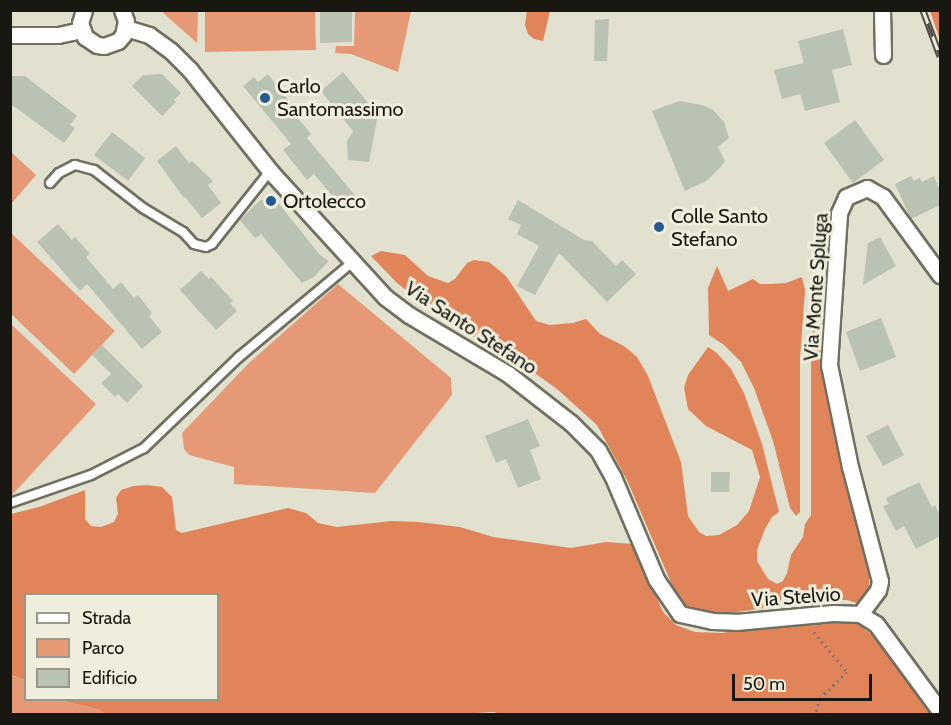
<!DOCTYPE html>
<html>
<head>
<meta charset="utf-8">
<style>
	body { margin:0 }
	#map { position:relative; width:951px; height:725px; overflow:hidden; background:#e2e1cf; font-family:Cabin,sans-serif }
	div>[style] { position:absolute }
	.green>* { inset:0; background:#e69976 }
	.forest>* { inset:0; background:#e1845a }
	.building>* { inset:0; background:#b9c2b3 }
	.path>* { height:3px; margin-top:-1.5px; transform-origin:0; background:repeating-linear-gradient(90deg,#757468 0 1.5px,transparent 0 6px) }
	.roads { filter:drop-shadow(2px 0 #706f60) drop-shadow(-2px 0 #706f60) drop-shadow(0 2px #706f60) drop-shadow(0 -2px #706f60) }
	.lane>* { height:8px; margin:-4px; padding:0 4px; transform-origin:4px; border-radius:4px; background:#fff }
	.street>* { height:15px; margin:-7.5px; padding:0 7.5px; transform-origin:7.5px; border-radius:7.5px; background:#fff }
	.rail>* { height:7px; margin-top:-3.5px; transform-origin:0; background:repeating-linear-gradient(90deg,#efeedc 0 14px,#515047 0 28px); box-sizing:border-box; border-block:2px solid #515047 }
	.dots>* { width:16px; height:16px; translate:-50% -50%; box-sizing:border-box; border:3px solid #efeedc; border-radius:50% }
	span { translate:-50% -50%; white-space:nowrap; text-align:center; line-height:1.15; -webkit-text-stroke:6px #efeedc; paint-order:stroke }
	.poi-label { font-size:20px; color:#181711 }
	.left { translate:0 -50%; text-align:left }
	.street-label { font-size:20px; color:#181711 }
	.frame { position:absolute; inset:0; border:12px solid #181711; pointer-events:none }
	.legend { position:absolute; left:24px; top:593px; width:195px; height:108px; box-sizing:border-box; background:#efeedc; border:2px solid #99988b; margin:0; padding:8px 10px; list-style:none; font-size:18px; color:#181711 }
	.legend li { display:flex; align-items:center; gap:12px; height:30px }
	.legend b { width:30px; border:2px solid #99988b }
	.scale { position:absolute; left:732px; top:674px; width:140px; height:27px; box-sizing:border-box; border:3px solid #181711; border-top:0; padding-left:8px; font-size:18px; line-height:21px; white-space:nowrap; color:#181711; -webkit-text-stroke:4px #efeedc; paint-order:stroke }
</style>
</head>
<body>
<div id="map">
	<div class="green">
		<i style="clip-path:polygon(161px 11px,198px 11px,197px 43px)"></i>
		<i style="clip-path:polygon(205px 11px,315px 11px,316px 50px,205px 52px)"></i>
		<i style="clip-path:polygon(355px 11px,411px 11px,398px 72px,351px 54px,335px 53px,336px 46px,354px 46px)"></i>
		<i style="clip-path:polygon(11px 152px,36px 175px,11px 204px)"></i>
		<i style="clip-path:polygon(10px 232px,115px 331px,74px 374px,11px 314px)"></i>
		<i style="clip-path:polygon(338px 284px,451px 378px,452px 395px,375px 493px,234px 484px,234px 467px,189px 455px,184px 449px,182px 433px,249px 363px)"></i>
		<i style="clip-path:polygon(11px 324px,96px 404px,11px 496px,10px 496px)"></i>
		<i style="clip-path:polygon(10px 675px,25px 680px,26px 700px,59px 700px,97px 709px,106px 714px,11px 714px)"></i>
	</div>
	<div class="forest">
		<i style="clip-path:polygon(527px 10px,550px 11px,543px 41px,534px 39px,528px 34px,525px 25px)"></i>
		<i style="clip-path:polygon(930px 11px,940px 11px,940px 40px)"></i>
		<i style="clip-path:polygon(381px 251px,405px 255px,428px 276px,448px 283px,455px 279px,467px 263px,474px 260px,489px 262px,506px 276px,536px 321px,550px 325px,573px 323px,586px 319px,600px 334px,624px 346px,637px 357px,648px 376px,681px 462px,688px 516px,699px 532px,706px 536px,719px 535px,737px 525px,749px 511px,760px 477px,752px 450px,706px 426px,688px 409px,684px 388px,688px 375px,708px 347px,717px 353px,731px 369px,744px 393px,762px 444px,779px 512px,772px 517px,765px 529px,757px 550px,757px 561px,768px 579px,777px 584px,783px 581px,787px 573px,791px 555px,803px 537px,805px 524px,811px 515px,811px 358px,815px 297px,821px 294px,820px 337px,830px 416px,860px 524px,869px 568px,869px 590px,860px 604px,847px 600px,823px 600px,722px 614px,699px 612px,686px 608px,679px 601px,627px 480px,597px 425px,557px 389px,522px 364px,458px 328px,398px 284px,371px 256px)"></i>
		<i style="clip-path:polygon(717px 266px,728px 291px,753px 279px,760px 284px,772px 284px,786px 283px,802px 277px,805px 290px,800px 358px,800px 512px,796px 516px,790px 508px,773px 441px,754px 388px,741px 362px,724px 345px,709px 335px,708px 288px)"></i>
		<i style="clip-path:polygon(147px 485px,162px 487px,172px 497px,176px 530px,182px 533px,288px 508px,306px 513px,318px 523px,337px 527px,391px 521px,419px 522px,460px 527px,493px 537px,571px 548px,606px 542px,633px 544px,663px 612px,676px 625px,695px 632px,722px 633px,794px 622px,844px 619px,858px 624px,882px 643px,936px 714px,501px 714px,493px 712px,460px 714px,106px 714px,97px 709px,59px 700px,218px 700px,218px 594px,26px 594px,25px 680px,11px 675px,11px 514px,39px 507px,85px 490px,85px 519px,91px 526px,101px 527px,114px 522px,118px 514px,116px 498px,121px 490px,133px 486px)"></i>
	</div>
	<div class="building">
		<i style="clip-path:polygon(320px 10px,352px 10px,352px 42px,320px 43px)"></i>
		<i style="clip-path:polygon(609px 19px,607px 61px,594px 61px,595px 20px)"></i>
		<i style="clip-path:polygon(843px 29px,852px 65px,832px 70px,840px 102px,805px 111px,800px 94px,782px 99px,774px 70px,804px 63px,798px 41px)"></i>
		<i style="clip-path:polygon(343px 72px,378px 115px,369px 162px,348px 160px,347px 141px,353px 131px,321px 91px)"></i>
		<i style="clip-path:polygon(162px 74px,181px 93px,174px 100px,176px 102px,162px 116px,132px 86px,143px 75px)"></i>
		<i style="clip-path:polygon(268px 74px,296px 110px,293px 112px,311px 134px,307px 138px,358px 199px,344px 210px,314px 174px,307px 180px,283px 150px,291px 144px,243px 86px,254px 77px,258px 82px)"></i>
		<i style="clip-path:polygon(10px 76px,25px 76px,77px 116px,70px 125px,75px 128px,64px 143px,15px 107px,10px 106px)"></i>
		<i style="clip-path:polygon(679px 101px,702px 105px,713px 110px,724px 122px,729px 138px,718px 147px,725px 161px,719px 169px,706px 181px,685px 191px,652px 111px)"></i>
		<i style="clip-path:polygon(855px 120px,884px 160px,853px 183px,824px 143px)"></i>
		<i style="clip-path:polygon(112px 132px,145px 158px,128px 181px,94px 155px)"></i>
		<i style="clip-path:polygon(176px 146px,189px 163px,192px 161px,213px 181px,208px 185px,221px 203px,202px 218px,185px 197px,184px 198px,157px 161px)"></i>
		<i style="clip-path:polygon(911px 176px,914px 181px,920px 178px,922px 182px,934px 176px,940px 191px,940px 205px,911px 219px,895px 184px)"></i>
		<i style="clip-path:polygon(272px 195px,320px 255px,329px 261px,314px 277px,302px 283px,261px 234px,255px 238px,240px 220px,259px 201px)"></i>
		<i style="clip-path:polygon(518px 200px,584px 240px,592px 241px,616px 266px,622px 260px,636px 274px,607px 302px,559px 253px,535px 295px,517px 286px,539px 246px,517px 234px,521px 225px,508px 219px)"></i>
		<i style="clip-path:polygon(58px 224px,72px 240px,75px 237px,90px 254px,86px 257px,113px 289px,121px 282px,134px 298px,138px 295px,152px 313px,149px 316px,162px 332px,142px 349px,87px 284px,80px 291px,37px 242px)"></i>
		<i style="clip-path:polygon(880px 237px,896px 266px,863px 285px,868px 243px)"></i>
		<i style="clip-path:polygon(201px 271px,209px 279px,211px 277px,233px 301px,230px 303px,237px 311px,216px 330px,180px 290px)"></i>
		<i style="clip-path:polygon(881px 318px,896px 357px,860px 371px,846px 332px)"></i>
		<i style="clip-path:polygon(102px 345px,143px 386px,127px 403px,118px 394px,115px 397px,101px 383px,111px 374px,92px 355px)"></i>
		<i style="clip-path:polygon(528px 419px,540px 446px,530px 450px,541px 479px,518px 488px,506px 459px,496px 463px,485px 436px)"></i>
		<i style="clip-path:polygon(888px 425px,904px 455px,883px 466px,866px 436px)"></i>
		<i style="clip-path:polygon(711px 472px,730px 472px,729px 492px,711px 492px)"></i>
		<i style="clip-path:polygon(919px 482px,932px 507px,935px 505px,940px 515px,940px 536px,916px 549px,904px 526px,896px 531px,883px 506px,889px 504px,886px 498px)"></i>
	</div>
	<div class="path">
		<i style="left:814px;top:632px;width:52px;rotate:50.5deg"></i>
		<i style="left:847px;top:672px;width:37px;rotate:136deg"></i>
		<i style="left:820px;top:698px;width:17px;rotate:107deg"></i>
	</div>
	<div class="roads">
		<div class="lane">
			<i style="left:50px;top:183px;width:13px;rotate:-48deg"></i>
			<i style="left:59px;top:173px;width:18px;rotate:-27deg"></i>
			<i style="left:75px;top:165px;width:20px;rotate:15deg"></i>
			<i style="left:94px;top:170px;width:62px;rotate:37.8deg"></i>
			<i style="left:143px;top:208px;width:47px;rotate:31deg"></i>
			<i style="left:183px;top:232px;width:16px;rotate:47deg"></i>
			<i style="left:194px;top:244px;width:12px;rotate:14deg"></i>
			<i style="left:206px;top:247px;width:7px;rotate:-27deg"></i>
			<i style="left:212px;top:244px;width:93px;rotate:-51.5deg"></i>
			<i style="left:10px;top:503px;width:86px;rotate:-19.1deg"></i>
			<i style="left:91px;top:475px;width:59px;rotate:-27deg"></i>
			<i style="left:144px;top:448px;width:132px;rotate:-43.8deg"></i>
			<i style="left:239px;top:357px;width:150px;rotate:-39.9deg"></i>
		</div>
		<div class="street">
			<i style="left:84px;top:10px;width:14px;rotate:107deg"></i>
			<i style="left:80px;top:23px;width:15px;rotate:70deg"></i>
			<i style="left:85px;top:37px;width:14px;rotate:34deg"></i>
			<i style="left:97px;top:45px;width:7px;rotate:8deg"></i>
			<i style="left:104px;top:46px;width:15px;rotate:-20deg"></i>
			<i style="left:118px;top:41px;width:8px;rotate:-50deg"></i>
			<i style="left:123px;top:35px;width:14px;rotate:-78deg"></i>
			<i style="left:126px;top:21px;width:12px;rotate:-110deg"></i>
			<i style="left:882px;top:10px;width:45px;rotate:88.7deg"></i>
			<i style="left:126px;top:28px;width:24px;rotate:17deg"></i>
			<i style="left:149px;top:35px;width:27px;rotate:36deg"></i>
			<i style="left:171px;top:51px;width:27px;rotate:45deg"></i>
			<i style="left:190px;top:70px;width:129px;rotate:51.6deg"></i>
			<i style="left:270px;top:171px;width:171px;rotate:47.6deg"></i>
			<i style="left:385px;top:297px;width:30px;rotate:37deg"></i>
			<i style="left:409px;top:315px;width:115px;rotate:30.8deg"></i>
			<i style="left:508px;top:374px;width:80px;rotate:37.9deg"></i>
			<i style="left:571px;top:423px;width:38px;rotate:45deg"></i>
			<i style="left:598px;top:450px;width:31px;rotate:61deg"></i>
			<i style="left:613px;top:477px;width:111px;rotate:67.1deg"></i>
			<i style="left:656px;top:579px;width:42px;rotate:55.6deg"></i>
			<i style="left:680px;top:614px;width:33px;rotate:12deg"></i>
			<i style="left:712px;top:621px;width:24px;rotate:2deg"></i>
			<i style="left:736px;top:622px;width:97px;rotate:-5.3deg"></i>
			<i style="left:833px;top:613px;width:27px;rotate:2deg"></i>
			<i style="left:860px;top:614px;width:19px;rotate:32deg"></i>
			<i style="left:876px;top:624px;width:108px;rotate:53.7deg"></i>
			<i style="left:10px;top:35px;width:48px"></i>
			<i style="left:58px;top:35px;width:25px;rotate:-12deg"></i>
			<i style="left:860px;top:614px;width:30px;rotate:-53deg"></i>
			<i style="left:878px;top:590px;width:9px;rotate:-77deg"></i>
			<i style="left:880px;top:581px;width:118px;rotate:-104.7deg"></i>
			<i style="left:850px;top:467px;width:104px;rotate:-101.6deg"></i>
			<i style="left:829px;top:365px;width:152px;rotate:-86.2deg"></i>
			<i style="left:839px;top:213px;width:17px;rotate:-66deg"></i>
			<i style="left:846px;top:197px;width:23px;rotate:-23deg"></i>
			<i style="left:867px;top:188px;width:18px;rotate:29deg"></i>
			<i style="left:883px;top:197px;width:97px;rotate:53.8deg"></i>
		</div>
	</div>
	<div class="rail">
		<i style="left:923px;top:10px;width:49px;rotate:69.7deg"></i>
	</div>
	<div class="dots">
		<i style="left:265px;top:98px;background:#255a93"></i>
		<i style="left:271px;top:201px;background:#255a93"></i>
		<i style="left:659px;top:227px;background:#255a93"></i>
	</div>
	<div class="poi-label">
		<span class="left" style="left:277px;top:98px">Carlo<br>Santomassimo</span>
		<span class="left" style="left:283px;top:201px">Ortolecco</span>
		<span class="left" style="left:671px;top:228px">Colle Santo<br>Stefano</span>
	</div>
	<div class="street-label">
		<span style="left:816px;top:287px;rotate:-86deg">Via Monte Spluga</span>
		<span style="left:471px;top:328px;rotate:33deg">Via Santo Stefano</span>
		<span style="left:796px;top:597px;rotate:-4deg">Via Stelvio</span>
	</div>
	<div class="frame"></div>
	<ul class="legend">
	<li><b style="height:8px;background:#fff"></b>Strada</li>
	<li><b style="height:16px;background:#e69976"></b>Parco</li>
	<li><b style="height:16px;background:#b9c2b3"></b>Edificio</li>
	</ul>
	<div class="scale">50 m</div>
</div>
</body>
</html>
